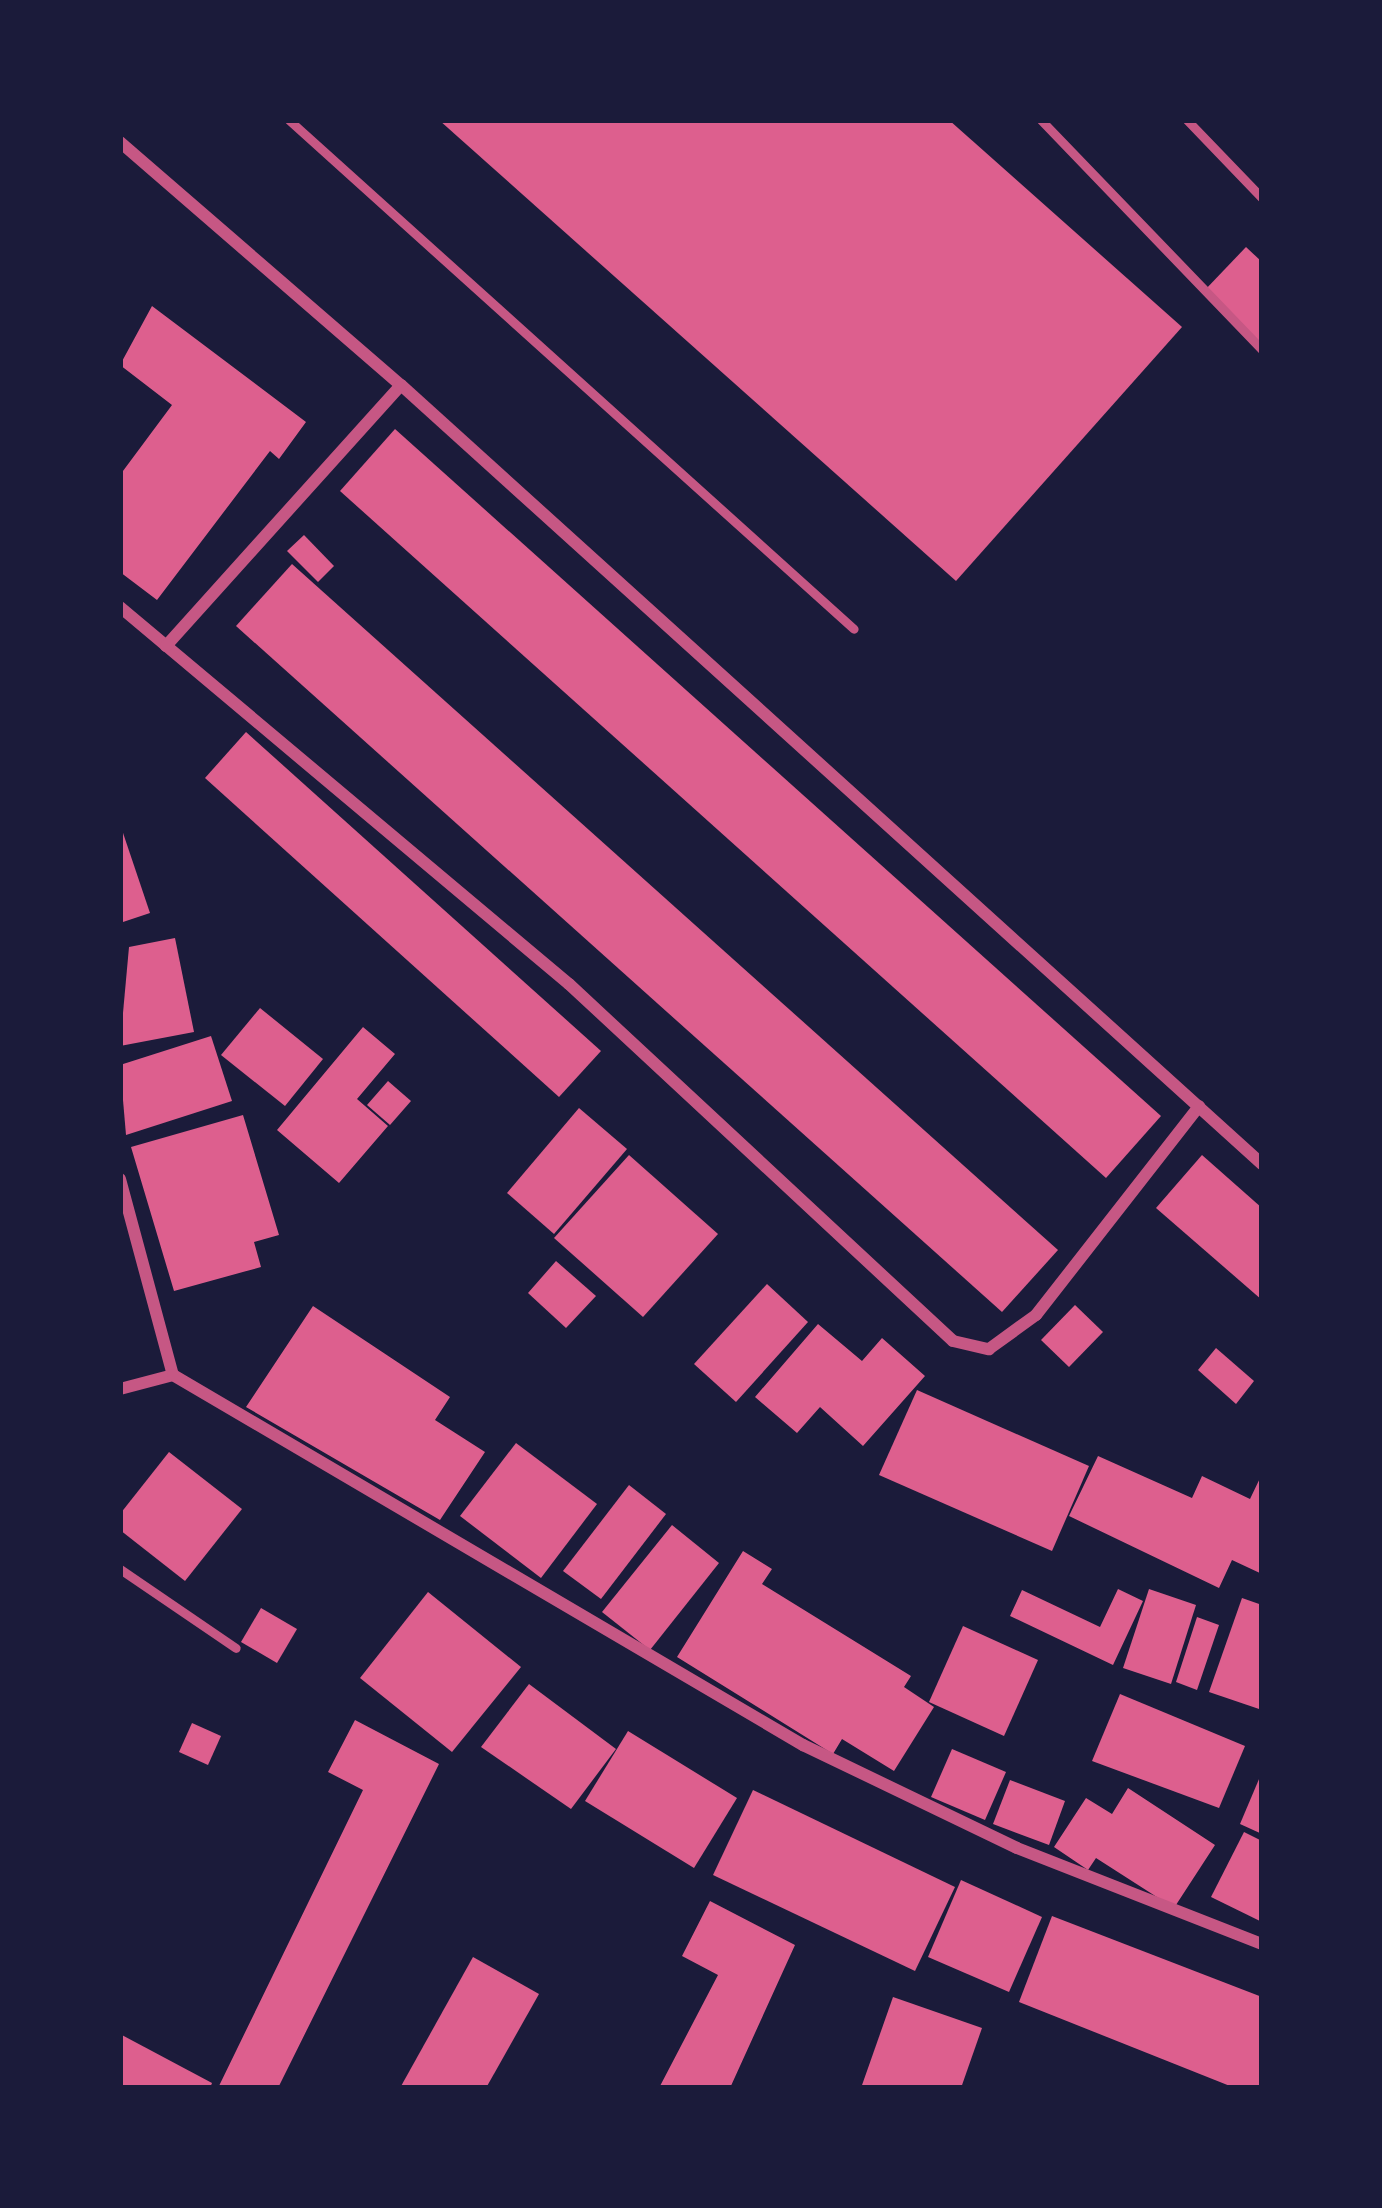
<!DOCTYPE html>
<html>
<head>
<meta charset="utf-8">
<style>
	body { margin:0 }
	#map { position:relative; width:1382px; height:2208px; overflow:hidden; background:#1b1b3a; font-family:Poppins,sans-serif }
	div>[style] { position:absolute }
	.building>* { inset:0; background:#dd5f8e }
	.service>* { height:9px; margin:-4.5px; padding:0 4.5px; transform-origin:4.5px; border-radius:4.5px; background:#c65784 }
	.minor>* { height:12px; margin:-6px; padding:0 6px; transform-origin:6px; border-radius:6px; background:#c65784 }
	span { translate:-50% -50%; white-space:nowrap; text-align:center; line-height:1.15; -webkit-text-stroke:12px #1b1b3a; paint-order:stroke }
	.frame { position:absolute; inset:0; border:123px solid #1b1b3a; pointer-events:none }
</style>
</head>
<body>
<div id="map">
	<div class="building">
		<i style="clip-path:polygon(439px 120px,949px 120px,1182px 327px,956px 581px)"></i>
		<i style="clip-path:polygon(1246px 247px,1262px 262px,1262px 345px,1204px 291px)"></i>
		<i style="clip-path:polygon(152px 306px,306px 422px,279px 459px,270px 451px,157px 600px,120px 572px,120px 475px,172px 405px,120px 365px)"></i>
		<i style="clip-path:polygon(395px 429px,1161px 1116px,1106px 1178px,340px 491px)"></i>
		<i style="clip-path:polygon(304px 535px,334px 566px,318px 582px,287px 551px)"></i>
		<i style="clip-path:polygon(292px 564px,1058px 1250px,1002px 1312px,236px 626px)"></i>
		<i style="clip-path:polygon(246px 732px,601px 1051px,559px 1097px,205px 778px)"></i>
		<i style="clip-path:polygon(120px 824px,150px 913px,120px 923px)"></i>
		<i style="clip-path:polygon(175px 938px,194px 1032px,120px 1046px,129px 947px)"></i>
		<i style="clip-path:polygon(260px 1008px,323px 1059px,285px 1106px,221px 1055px)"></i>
		<i style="clip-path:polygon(363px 1027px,395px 1054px,357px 1099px,388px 1126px,339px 1183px,277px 1130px)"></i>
		<i style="clip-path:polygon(211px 1036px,232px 1101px,126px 1135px,120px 1065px)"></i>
		<i style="clip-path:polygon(388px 1081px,411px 1101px,390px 1125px,367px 1105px)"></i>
		<i style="clip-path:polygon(579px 1108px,627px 1149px,554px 1234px,507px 1193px)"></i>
		<i style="clip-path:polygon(243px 1115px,279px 1235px,254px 1242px,261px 1267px,174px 1291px,131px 1147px)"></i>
		<i style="clip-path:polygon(629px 1155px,718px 1234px,643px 1317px,554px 1238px)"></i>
		<i style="clip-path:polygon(1202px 1155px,1262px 1208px,1262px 1300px,1156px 1208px)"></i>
		<i style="clip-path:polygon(556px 1261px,596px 1296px,566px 1328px,528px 1293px)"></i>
		<i style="clip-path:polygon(767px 1284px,808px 1322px,736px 1402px,694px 1364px)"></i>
		<i style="clip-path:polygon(1075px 1305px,1103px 1332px,1069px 1367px,1041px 1340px)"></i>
		<i style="clip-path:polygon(313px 1306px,450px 1397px,435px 1420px,485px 1452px,440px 1520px,246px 1407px)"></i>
		<i style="clip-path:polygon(818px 1324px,862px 1361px,882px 1338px,925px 1376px,863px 1446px,820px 1407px,797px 1433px,755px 1397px)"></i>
		<i style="clip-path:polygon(1216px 1348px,1254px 1381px,1236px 1404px,1198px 1370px)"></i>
		<i style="clip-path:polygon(917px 1390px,1089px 1466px,1052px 1551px,879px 1475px)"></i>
		<i style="clip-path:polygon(516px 1443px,597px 1504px,541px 1578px,460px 1516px)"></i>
		<i style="clip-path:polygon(169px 1452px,242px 1509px,185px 1581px,120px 1530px,120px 1514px)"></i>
		<i style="clip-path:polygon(1098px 1456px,1192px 1498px,1202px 1476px,1250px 1499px,1262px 1474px,1262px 1574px,1232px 1560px,1219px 1588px,1069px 1516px)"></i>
		<i style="clip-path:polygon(629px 1485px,666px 1514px,601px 1599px,563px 1571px)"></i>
		<i style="clip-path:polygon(672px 1525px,719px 1563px,650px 1650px,602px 1612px)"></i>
		<i style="clip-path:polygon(743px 1551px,772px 1569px,762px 1584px,911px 1676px,904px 1687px,934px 1707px,894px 1771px,842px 1739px,833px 1754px,677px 1657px)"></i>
		<i style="clip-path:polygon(1118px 1589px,1143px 1601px,1113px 1665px,1010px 1616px,1022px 1590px,1100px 1627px)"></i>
		<i style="clip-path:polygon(1149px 1589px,1196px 1605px,1171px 1684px,1123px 1668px)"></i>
		<i style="clip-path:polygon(428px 1592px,521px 1667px,452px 1752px,360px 1678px)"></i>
		<i style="clip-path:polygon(1242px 1598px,1262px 1605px,1262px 1710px,1209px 1692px)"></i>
		<i style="clip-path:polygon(261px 1608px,297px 1629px,277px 1663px,241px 1642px)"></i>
		<i style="clip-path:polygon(1197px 1617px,1219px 1625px,1197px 1690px,1176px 1682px)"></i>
		<i style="clip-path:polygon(963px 1626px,1038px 1660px,1004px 1736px,929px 1702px)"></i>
		<i style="clip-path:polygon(529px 1684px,616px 1749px,571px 1809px,481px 1747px)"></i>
		<i style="clip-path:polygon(1120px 1694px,1245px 1746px,1219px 1808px,1092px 1761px)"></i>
		<i style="clip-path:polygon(355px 1720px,439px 1764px,278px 2088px,218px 2088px,363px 1790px,328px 1772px)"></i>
		<i style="clip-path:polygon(192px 1723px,221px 1736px,208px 1765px,179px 1752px)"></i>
		<i style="clip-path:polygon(628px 1731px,737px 1798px,694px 1868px,585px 1801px)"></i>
		<i style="clip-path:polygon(952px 1749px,1006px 1772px,985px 1820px,931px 1797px)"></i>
		<i style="clip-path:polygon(1262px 1772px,1262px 1834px,1240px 1824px)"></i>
		<i style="clip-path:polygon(1010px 1780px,1065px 1801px,1049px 1845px,993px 1824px)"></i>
		<i style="clip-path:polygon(1128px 1788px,1215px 1845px,1174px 1908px,1096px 1858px,1088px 1870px,1054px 1847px,1086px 1798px,1112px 1814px)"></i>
		<i style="clip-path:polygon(753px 1790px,955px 1887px,915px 1971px,713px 1875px)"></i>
		<i style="clip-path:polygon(1244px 1832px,1262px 1841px,1262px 1922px,1211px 1897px)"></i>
		<i style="clip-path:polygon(961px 1880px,1042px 1917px,1009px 1992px,928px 1957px)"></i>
		<i style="clip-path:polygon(710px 1901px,795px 1945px,730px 2088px,659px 2088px,718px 1975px,682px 1956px)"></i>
		<i style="clip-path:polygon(1052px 1916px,1262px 1997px,1262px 2088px,1235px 2088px,1019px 2002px)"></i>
		<i style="clip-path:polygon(473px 1957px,539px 1994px,486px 2088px,400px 2088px)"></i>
		<i style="clip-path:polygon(893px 1997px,982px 2028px,961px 2088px,861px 2088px)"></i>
		<i style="clip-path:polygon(120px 2034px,212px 2083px,210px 2088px,120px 2088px)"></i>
	</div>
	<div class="service">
		<i style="left:289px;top:120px;width:760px;rotate:42.02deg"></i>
		<i style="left:1041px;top:120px;width:319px;rotate:46.1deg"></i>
		<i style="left:1187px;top:120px;width:108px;rotate:46.1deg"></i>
		<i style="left:120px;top:1569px;width:140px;rotate:34.3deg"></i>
	</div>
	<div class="minor">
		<i style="left:120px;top:142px;width:371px;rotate:40.9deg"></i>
		<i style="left:120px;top:607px;width:586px;rotate:40.02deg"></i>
		<i style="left:569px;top:984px;width:524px;rotate:42.91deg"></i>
		<i style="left:953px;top:1341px;width:37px;rotate:13deg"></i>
		<i style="left:989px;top:1349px;width:58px;rotate:-35.9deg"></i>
		<i style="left:1036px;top:1315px;width:265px;rotate:-52deg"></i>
		<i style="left:166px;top:646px;width:351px;rotate:-48deg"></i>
		<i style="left:401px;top:385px;width:1161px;rotate:42.14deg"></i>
		<i style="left:120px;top:1179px;width:203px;rotate:74.9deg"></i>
		<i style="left:120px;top:1389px;width:55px;rotate:-14.8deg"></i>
		<i style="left:173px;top:1375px;width:731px;rotate:30.43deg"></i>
		<i style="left:803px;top:1745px;width:237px;rotate:25.7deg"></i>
		<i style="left:1017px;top:1848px;width:263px;rotate:21.4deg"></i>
	</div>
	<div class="frame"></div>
</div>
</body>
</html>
